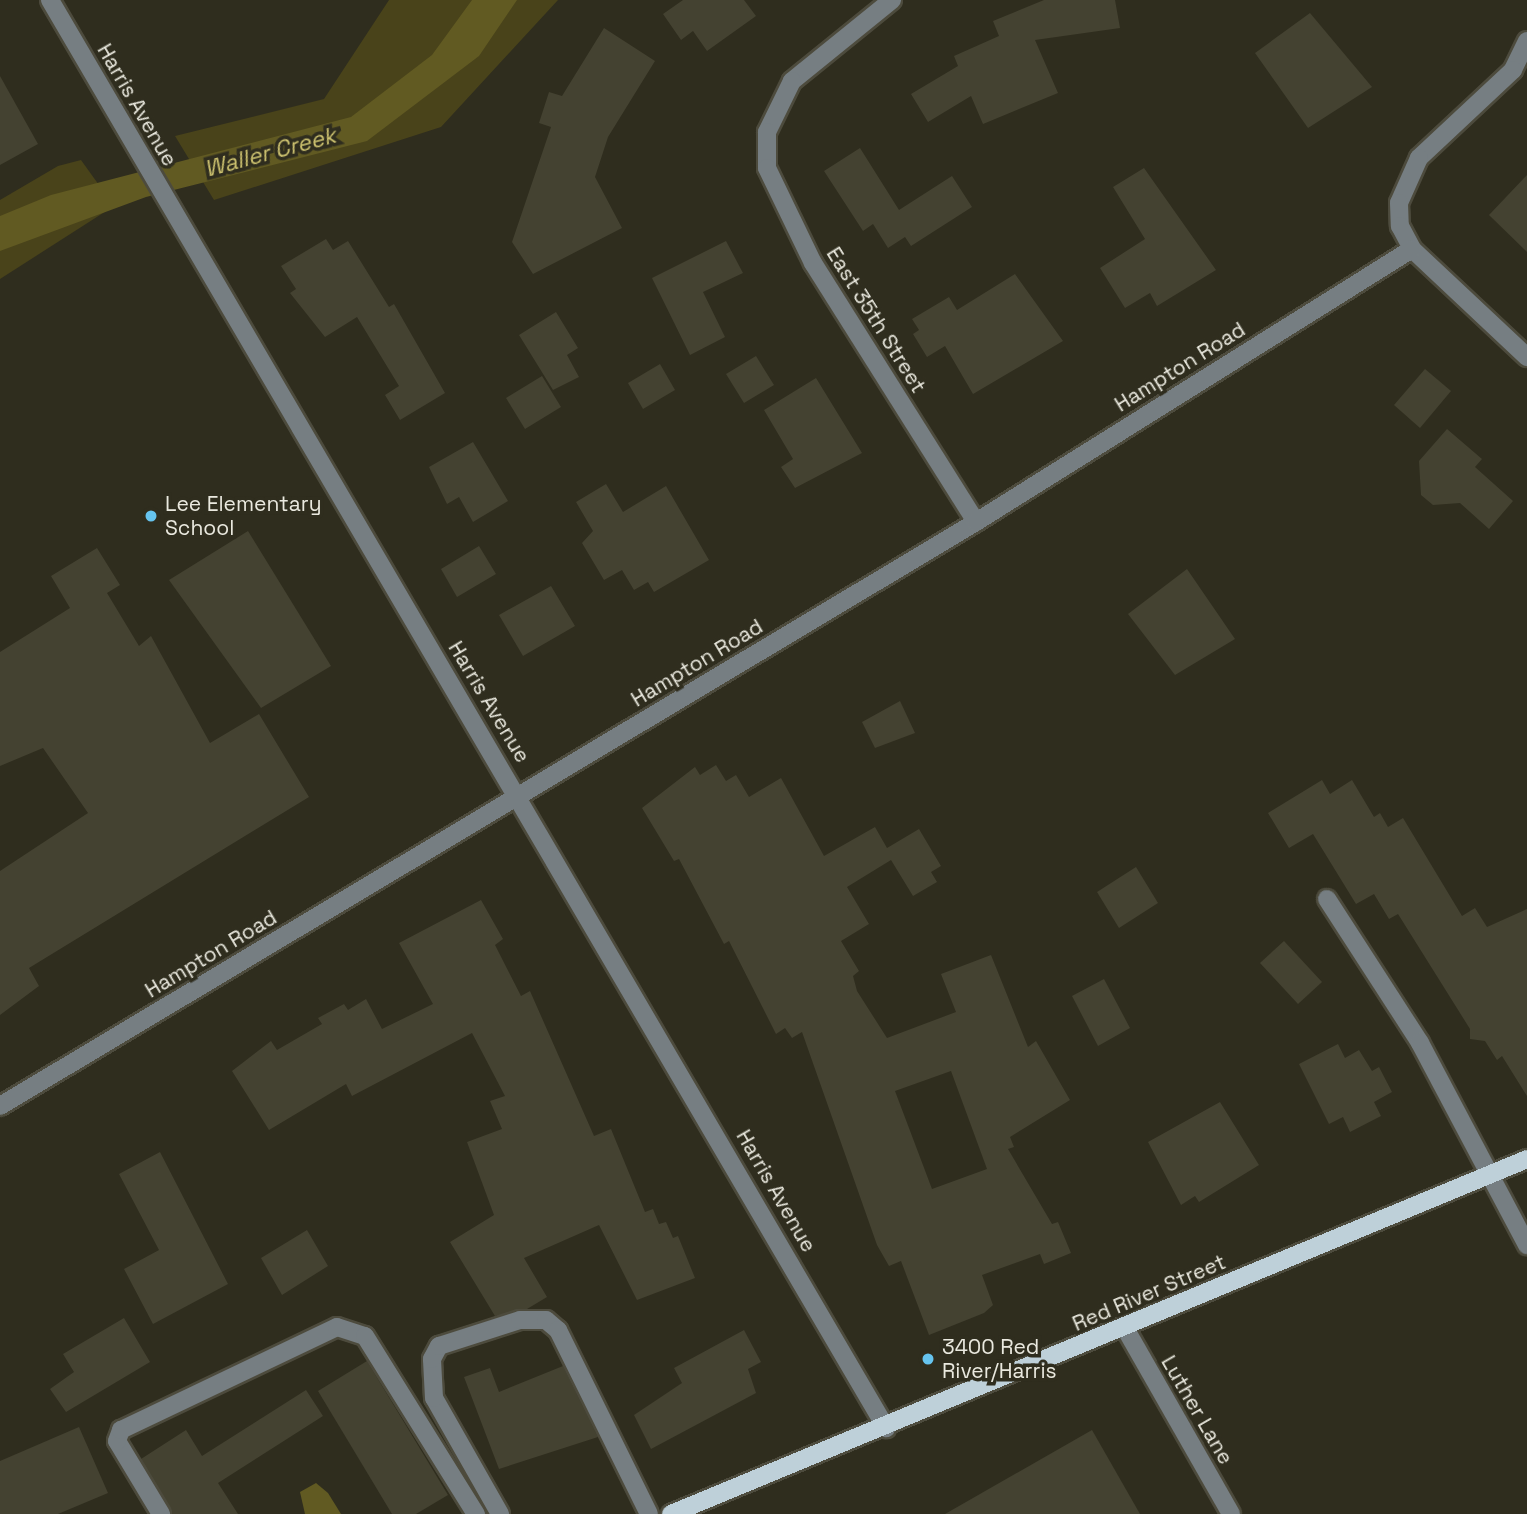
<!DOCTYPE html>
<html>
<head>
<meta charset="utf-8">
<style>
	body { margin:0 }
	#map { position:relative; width:1527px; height:1514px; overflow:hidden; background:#2f2d1e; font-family:"Space Grotesk",sans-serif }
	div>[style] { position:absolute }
	.green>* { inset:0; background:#49431a }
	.water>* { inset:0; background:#615a22 }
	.building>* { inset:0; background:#444231 }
	.roads { filter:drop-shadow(2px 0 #4d4b3d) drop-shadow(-2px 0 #4d4b3d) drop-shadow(0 2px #4d4b3d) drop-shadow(0 -2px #4d4b3d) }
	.minor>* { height:18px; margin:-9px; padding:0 9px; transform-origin:9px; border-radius:9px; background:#767e82 }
	.major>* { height:18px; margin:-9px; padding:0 9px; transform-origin:9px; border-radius:9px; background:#bed0d9 }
	.dots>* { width:19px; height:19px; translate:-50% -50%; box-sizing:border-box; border:4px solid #2f2d1e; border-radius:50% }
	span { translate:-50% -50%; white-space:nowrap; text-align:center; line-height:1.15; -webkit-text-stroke:7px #2f2d1e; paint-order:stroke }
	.street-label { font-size:21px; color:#eae9df }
	.poi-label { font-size:21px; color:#eae9df }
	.left { translate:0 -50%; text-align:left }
	.water-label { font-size:23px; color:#cec370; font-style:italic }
</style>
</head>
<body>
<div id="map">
	<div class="green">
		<i style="clip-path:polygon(389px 0,558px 0,441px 127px,214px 200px,175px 136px,324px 99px)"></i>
		<i style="clip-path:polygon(81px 160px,114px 206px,0 279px,0 200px,58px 166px)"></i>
	</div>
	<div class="water">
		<i style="clip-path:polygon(472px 0,517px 0,479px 56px,367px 141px,146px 197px,0 251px,0 216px,51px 195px,351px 117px,432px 55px)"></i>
		<i style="clip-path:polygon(316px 1483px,328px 1493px,341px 1514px,305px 1514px,300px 1492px)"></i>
	</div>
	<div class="building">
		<i style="clip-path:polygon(683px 0,744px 0,756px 16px,707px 51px,693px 31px,681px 40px,663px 14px)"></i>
		<i style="clip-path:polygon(1044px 0,1115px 0,1120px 28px,1035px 40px,1058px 93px,983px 124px,971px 96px,928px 122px,911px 94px,958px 66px,954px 56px,999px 36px,993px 21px)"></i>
		<i style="clip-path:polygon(1310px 13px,1372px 87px,1308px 128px,1255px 53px)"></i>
		<i style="clip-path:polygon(604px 28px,655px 61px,608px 137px,595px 177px,622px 228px,533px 274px,512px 242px,551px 127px,539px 123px,549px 92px,562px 96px)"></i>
		<i style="clip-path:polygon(0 76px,38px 144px,0 165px)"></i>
		<i style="clip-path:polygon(860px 148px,899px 210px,952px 176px,972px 207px,911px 246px,905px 237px,888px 248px,873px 224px,863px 231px,824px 171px)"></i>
		<i style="clip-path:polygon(1144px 168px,1216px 270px,1157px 306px,1150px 293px,1125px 308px,1100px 268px,1145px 239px,1113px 187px)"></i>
		<i style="clip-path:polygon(1527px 175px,1527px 252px,1489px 215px)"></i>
		<i style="clip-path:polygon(326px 239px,333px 250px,348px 241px,389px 307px,394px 304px,445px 393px,400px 420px,385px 395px,399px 386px,357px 317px,325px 337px,290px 293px,296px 289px,281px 266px)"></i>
		<i style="clip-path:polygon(726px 241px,743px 273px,703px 292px,725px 337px,690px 355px,652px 278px)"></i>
		<i style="clip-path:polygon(1015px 274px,1063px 341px,973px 394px,945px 346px,927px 357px,913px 334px,919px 330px,912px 319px,949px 297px,957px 310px)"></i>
		<i style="clip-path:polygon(556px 312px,578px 348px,567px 355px,579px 377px,553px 390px,519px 335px)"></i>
		<i style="clip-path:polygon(756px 356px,774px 385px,744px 403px,726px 374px)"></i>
		<i style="clip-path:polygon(660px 364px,675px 390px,643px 409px,628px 383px)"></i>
		<i style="clip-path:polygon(1425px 369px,1451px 391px,1420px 428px,1394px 405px)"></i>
		<i style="clip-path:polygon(542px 376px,561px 407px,525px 429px,506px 398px)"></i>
		<i style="clip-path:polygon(816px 378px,862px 453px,795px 488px,781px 467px,793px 459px,764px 410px)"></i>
		<i style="clip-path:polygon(1447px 429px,1482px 459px,1475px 467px,1513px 501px,1489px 529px,1460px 503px,1433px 505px,1421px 495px,1419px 461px)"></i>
		<i style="clip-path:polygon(473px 442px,508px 501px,473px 522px,459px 497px,447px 504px,429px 467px)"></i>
		<i style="clip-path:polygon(606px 484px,623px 512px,666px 486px,709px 560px,654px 592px,648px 582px,634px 590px,622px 570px,604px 580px,582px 543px,593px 531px,576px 502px)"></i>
		<i style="clip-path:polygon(248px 531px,331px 666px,261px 708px,169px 580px)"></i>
		<i style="clip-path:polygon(479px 546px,496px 574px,457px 597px,441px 569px)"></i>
		<i style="clip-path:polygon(97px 548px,120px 585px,107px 593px,139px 646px,151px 636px,210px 743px,259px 714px,309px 797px,29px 968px,39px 986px,0 1015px,0 871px,88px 813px,43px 748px,0 766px,0 652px,70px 608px,51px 576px)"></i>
		<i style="clip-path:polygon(1187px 569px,1235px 639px,1175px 675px,1128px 614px)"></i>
		<i style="clip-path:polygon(551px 586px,575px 626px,523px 656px,499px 615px)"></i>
		<i style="clip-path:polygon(900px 701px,915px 733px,875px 748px,862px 722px)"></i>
		<i style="clip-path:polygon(evenodd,716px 765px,726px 781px,736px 775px,749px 797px,781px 778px,824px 856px,875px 827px,887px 848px,919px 829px,941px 866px,931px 872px,937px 882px,913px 896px,891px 860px,847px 887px,869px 924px,841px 941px,859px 971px,853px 976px,857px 991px,887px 1038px,956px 1012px,941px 974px,991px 955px,1028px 1047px,1036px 1041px,1070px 1100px,1010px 1137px,1014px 1147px,1008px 1149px,1052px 1224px,1058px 1222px,1071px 1253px,1044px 1264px,1040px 1254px,982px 1275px,993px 1305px,984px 1313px,929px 1335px,901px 1261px,889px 1266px,877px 1245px,802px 1032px,792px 1038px,785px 1028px,776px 1034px,729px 941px,724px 944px,679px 859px,674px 861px,642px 808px,695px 767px,700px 775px,716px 765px,951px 1071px,987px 1169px,932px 1189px,895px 1091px,951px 1071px)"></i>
		<i style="clip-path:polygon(1322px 780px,1330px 794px,1352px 780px,1374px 817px,1380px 813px,1388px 827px,1403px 818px,1462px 916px,1475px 908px,1487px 927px,1527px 909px,1527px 1096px,1502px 1056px,1497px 1060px,1485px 1041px,1470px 1039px,1470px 1029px,1398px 914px,1389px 919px,1374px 894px,1356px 904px,1313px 834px,1289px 848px,1268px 813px)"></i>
		<i style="clip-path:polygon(1136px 867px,1158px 903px,1119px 928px,1097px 892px)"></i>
		<i style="clip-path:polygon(481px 900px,503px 939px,495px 945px,521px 996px,530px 991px,594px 1136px,611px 1129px,645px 1212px,653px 1209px,659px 1224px,666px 1222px,673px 1238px,678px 1236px,695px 1278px,637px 1300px,599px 1225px,524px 1258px,547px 1297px,527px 1309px,495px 1316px,450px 1242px,494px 1215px,467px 1142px,502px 1129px,490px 1101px,505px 1096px,472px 1033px,352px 1096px,346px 1084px,269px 1130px,232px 1071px,271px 1041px,277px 1050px,322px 1024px,318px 1018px,344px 1004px,348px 1010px,366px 999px,382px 1029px,433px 1004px,399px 943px)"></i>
		<i style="clip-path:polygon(1284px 941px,1322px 982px,1298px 1004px,1260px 963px)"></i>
		<i style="clip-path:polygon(1104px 979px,1130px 1028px,1098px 1046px,1072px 996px)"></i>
		<i style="clip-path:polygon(1338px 1044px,1345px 1058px,1359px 1050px,1372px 1071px,1379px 1067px,1392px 1092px,1374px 1102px,1381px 1116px,1350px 1132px,1343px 1117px,1329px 1124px,1299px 1064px)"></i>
		<i style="clip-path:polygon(1220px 1102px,1259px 1165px,1199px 1202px,1195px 1196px,1181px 1205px,1148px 1142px)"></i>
		<i style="clip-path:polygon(160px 1152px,228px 1284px,153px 1324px,124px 1269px,159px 1250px,119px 1174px)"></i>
		<i style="clip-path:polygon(307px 1230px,328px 1266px,282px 1295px,261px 1258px)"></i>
		<i style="clip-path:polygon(124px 1318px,150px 1362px,66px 1412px,50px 1389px,74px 1372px,63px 1354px)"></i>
		<i style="clip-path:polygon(744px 1330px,761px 1362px,748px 1369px,756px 1393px,651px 1449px,634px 1415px,682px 1383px,674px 1368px)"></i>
		<i style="clip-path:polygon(367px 1361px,448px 1495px,416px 1514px,392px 1514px,318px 1391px)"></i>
		<i style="clip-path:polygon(563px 1366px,598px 1437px,499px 1469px,464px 1377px,490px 1368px,499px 1392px)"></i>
		<i style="clip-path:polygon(306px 1390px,323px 1416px,218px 1483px,238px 1514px,172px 1514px,141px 1459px,186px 1430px,202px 1456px)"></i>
		<i style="clip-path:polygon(79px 1427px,108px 1493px,58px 1514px,0 1514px,0 1461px)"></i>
		<i style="clip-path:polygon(1092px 1430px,1140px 1514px,945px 1514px)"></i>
	</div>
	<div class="roads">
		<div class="minor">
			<i style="left:50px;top:0;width:1655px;rotate:59.65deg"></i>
			<i style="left:892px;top:0;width:129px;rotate:141deg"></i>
			<i style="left:792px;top:81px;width:57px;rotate:116.1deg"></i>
			<i style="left:767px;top:132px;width:36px;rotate:90deg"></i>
			<i style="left:767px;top:168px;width:106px;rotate:64.2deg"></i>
			<i style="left:813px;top:263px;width:306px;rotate:57.8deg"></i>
			<i style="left:1527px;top:41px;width:32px;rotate:116deg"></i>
			<i style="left:1513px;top:70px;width:129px;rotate:136.9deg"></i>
			<i style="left:1419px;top:158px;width:49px;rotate:114deg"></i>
			<i style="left:1399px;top:203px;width:23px;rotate:88deg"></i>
			<i style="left:1400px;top:226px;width:26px;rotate:62deg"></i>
			<i style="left:1412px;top:249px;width:158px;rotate:43.2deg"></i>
			<i style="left:1327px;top:899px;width:171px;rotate:57.1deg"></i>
			<i style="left:1420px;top:1043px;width:229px;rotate:62.1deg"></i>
			<i style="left:0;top:1106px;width:1137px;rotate:-30.89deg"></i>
			<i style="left:976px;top:522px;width:514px;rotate:-32.05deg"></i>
			<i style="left:1125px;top:1328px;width:214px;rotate:60.3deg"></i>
			<i style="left:161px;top:1514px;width:85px;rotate:-121.1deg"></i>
			<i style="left:117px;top:1441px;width:12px;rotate:-70deg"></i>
			<i style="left:121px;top:1430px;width:239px;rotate:-25.5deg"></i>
			<i style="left:337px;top:1327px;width:29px;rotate:18deg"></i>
			<i style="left:365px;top:1336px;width:210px;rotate:58.1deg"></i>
			<i style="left:500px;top:1514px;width:133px;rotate:-119.6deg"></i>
			<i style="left:434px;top:1398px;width:39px;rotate:-93deg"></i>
			<i style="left:432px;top:1359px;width:15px;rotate:-62deg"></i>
			<i style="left:439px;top:1346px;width:85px;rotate:-17.8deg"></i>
			<i style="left:520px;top:1320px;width:26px"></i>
			<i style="left:546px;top:1320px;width:16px;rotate:40deg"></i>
			<i style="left:558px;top:1330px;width:205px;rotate:63.7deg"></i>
		</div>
		<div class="major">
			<i style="left:671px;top:1514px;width:927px;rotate:-22.52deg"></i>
		</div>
	</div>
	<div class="dots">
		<i style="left:151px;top:516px;background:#66c4ef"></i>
		<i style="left:928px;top:1359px;background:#66c4ef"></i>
	</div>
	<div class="street-label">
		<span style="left:137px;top:105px;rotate:60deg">Harris Avenue</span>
		<span style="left:876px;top:320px;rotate:58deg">East 35th Street</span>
		<span style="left:1180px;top:367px;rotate:-32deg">Hampton Road</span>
		<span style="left:697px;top:663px;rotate:-31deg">Hampton Road</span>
		<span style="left:489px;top:702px;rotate:59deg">Harris Avenue</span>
		<span style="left:211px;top:954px;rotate:-31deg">Hampton Road</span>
		<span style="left:776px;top:1191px;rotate:60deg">Harris Avenue</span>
		<span style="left:1149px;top:1293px;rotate:-23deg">Red River Street</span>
		<span style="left:1197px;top:1410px;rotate:60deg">Luther Lane</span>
	</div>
	<div class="poi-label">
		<span class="left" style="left:165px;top:516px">Lee Elementary<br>School</span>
		<span class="left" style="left:942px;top:1359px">3400 Red<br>River/Harris</span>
	</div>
	<div class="water-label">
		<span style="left:270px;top:152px;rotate:-15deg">Waller Creek</span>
	</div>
</div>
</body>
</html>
